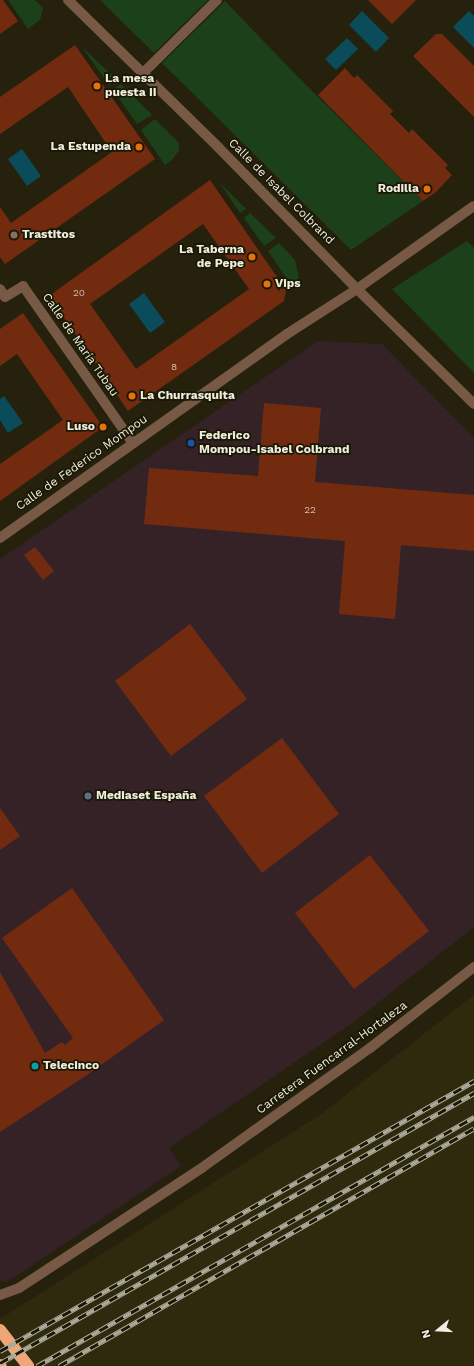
<!DOCTYPE html>
<html>
<head>
<meta charset="utf-8">
<style>
	body { margin:0 }
	#map { position:relative; width:474px; height:1366px; overflow:hidden; background:#25210d; font-family:"Work Sans",sans-serif }
	div>[style] { position:absolute }
	.commercial>* { inset:0; background:#352227 }
	.built>* { inset:0; background:#2f2a0e }
	.green>* { inset:0; background:#1c401a }
	.water>* { inset:0; background:#0b4c5b }
	.building>* { inset:0; background:#732b10 }
	.minor>* { height:10px; margin:-5px; padding:0 5px; transform-origin:5px; border-radius:5px; background:#775946 }
	.highway>* { height:12px; margin:-6px; padding:0 6px; transform-origin:6px; border-radius:6px; background:#f0a676 }
	.rail>* { height:4.5px; margin-top:-2.25px; transform-origin:0; background:repeating-linear-gradient(90deg,#1b1804 0 9px,#acaa9b 0 18px); box-sizing:border-box; border-block:1px solid #acaa9b }
	.dots>* { width:11px; height:11px; translate:-50% -50%; box-sizing:border-box; border:2px solid #1b1804; border-radius:50% }
	span { translate:-50% -50%; white-space:nowrap; text-align:center; line-height:1.15; -webkit-text-stroke:3.5px #1b1804; paint-order:stroke }
	.number-label { font-size:10px; color:#d0bdad }
	.number-label span { -webkit-text-stroke-width:0 }
	.poi-label { font-size:12px; color:#efeee1; font-weight:700 }
	.left { translate:0 -50%; text-align:left }
	.right { translate:-100% -50%; text-align:right }
	.street-label { font-size:12px; color:#efeee1 }
	.north { position:absolute; left:418px; top:1310px; width:40px; height:40px; -webkit-text-stroke:3px #1b1804; paint-order:stroke; rotate:252deg; font-size:11px; font-weight:700; line-height:16px; text-align:center; color:#efeee1 }
	.north::after { content:''; display:block; margin:auto; width:14px; height:18px; background:#efeee1; clip-path:polygon(50% 0,100% 100%,50% 72%,0 100%) }
</style>
</head>
<body>
<div id="map">
	<div class="commercial">
		<i style="clip-path:polygon(318px 341px,382px 344px,474px 438px,474px 927px,351px 1024px,169px 1148px,181px 1166px,7px 1282px,0 1281px,0 559px)"></i>
	</div>
	<div class="built">
		<i style="clip-path:polygon(474px 995px,474px 1366px,0 1366px,0 1319px,320px 1115px)"></i>
	</div>
	<div class="green">
		<i style="clip-path:polygon(8px 0,35px 0,43px 8px,40px 20px,28px 29px)"></i>
		<i style="clip-path:polygon(100px 0,208px 0,154px 53px)"></i>
		<i style="clip-path:polygon(225px 1px,299px 78px,423px 201px,351px 250px,162px 63px)"></i>
		<i style="clip-path:polygon(82px 47px,117px 80px,109px 85px)"></i>
		<i style="clip-path:polygon(121px 84px,152px 115px,137px 124px,113px 90px)"></i>
		<i style="clip-path:polygon(155px 119px,179px 143px,179px 150px,173px 159px,165px 165px,141px 130px)"></i>
		<i style="clip-path:polygon(220px 183px,246px 209px,240px 213px)"></i>
		<i style="clip-path:polygon(250px 213px,276px 238px,264px 246px,244px 218px)"></i>
		<i style="clip-path:polygon(467px 241px,474px 248px,474px 373px,392px 289px)"></i>
		<i style="clip-path:polygon(279px 243px,295px 260px,299px 278px,294px 282px,289px 282px,268px 251px)"></i>
	</div>
	<div class="water">
		<i style="clip-path:polygon(362px 11px,389px 38px,376px 52px,349px 25px)"></i>
		<i style="clip-path:polygon(469px 11px,474px 16px,474px 48px,453px 27px)"></i>
		<i style="clip-path:polygon(347px 38px,358px 49px,336px 70px,325px 59px)"></i>
		<i style="clip-path:polygon(22px 149px,41px 176px,27px 186px,8px 159px)"></i>
		<i style="clip-path:polygon(144px 293px,165px 322px,150px 333px,129px 304px)"></i>
		<i style="clip-path:polygon(4px 396px,23px 423px,8px 433px,0 420px,0 399px)"></i>
	</div>
	<div class="building">
		<i style="clip-path:polygon(0 0,3px 0,18px 21px,0 34px)"></i>
		<i style="clip-path:polygon(368px 0,416px 0,392px 24px)"></i>
		<i style="clip-path:polygon(436px 34px,442px 34px,474px 66px,474px 117px,413px 56px)"></i>
		<i style="clip-path:polygon(75px 45px,155px 159px,5px 264px,0 257px,0 207px,11px 223px,112px 152px,68px 87px,0 134px,0 97px)"></i>
		<i style="clip-path:polygon(345px 68px,354px 78px,357px 75px,393px 111px,390px 114px,409px 133px,412px 129px,448px 165px,445px 168px,452px 175px,436px 192px,423px 201px,318px 95px)"></i>
		<i style="clip-path:polygon(evenodd,210px 180px,286px 290px,284px 301px,128px 411px,49px 296px,210px 180px,203px 224px,249px 289px,136px 369px,90px 304px,203px 224px)"></i>
		<i style="clip-path:polygon(23px 313px,103px 427px,0 501px,0 464px,63px 420px,17px 354px,0 366px,0 329px)"></i>
		<i style="clip-path:polygon(264px 403px,321px 408px,315px 482px,474px 495px,474px 551px,401px 545px,395px 619px,339px 614px,345px 541px,144px 524px,149px 468px,258px 476px)"></i>
		<i style="clip-path:polygon(35px 547px,54px 571px,43px 580px,24px 555px)"></i>
		<i style="clip-path:polygon(190px 624px,247px 699px,171px 756px,115px 681px)"></i>
		<i style="clip-path:polygon(282px 738px,339px 814px,262px 873px,204px 796px)"></i>
		<i style="clip-path:polygon(0 808px,20px 836px,0 850px)"></i>
		<i style="clip-path:polygon(370px 855px,429px 931px,354px 989px,295px 913px)"></i>
		<i style="clip-path:polygon(72px 888px,164px 1020px,87px 1075px,0 1132px,0 972px,45px 1053px,62px 1042px,65px 1045px,73px 1038px,2px 938px)"></i>
	</div>
	<div class="minor">
		<i style="left:68px;top:0;width:210px;rotate:44.4deg"></i>
		<i style="left:218px;top:147px;width:199px;rotate:45.6deg"></i>
		<i style="left:357px;top:289px;width:164px;rotate:44.5deg"></i>
		<i style="left:142px;top:74px;width:105px;rotate:-44.6deg"></i>
		<i style="left:0;top:289px;width:9px;rotate:58deg"></i>
		<i style="left:5px;top:297px;width:21px;rotate:-31deg"></i>
		<i style="left:23px;top:286px;width:192px;rotate:55deg"></i>
		<i style="left:0;top:538px;width:352px;rotate:-35.4deg"></i>
		<i style="left:287px;top:334px;width:83px;rotate:-32.7deg"></i>
		<i style="left:357px;top:289px;width:143px;rotate:-35.4deg"></i>
		<i style="left:0;top:1295px;width:20px;rotate:-20deg"></i>
		<i style="left:19px;top:1288px;width:220px;rotate:-33.3deg"></i>
		<i style="left:203px;top:1167px;width:205px;rotate:-35.5deg"></i>
		<i style="left:370px;top:1048px;width:132px;rotate:-37.9deg"></i>
	</div>
	<div class="highway">
		<i style="left:0;top:1330px;width:46px;rotate:52.1deg"></i>
		<i style="left:0;top:1365px;width:1px;rotate:45deg"></i>
	</div>
	<div class="rail">
		<i style="left:0;top:1351px;width:546px;rotate:-29.67deg"></i>
		<i style="left:0;top:1363px;width:546px;rotate:-29.67deg"></i>
		<i style="left:37px;top:1366px;width:503px;rotate:-29.67deg"></i>
		<i style="left:59px;top:1366px;width:478px;rotate:-29.8deg"></i>
	</div>
	<div class="dots">
		<i style="left:97px;top:86px;background:#e8710a"></i>
		<i style="left:139px;top:147px;background:#e8710a"></i>
		<i style="left:427px;top:189px;background:#e8710a"></i>
		<i style="left:14px;top:235px;background:#8d6e63"></i>
		<i style="left:252px;top:257px;background:#e8710a"></i>
		<i style="left:267px;top:284px;background:#e8710a"></i>
		<i style="left:132px;top:396px;background:#e8710a"></i>
		<i style="left:103px;top:427px;background:#e8710a"></i>
		<i style="left:191px;top:443px;background:#1a4fb4"></i>
		<i style="left:88px;top:796px;background:#5c6f8a"></i>
		<i style="left:35px;top:1066px;background:#0f9aa8"></i>
	</div>
	<div class="number-label">
		<span style="left:79px;top:293px">20</span>
		<span style="left:174px;top:367px">8</span>
		<span style="left:310px;top:510px">22</span>
	</div>
	<div class="poi-label">
		<span class="left" style="left:105px;top:86px">La mesa<br>puesta II</span>
		<span class="right" style="left:131px;top:147px">La Estupenda</span>
		<span class="right" style="left:419px;top:189px">Rodilla</span>
		<span class="left" style="left:22px;top:235px">Trastitos</span>
		<span class="right" style="left:244px;top:257px">La Taberna<br>de Pepe</span>
		<span class="left" style="left:275px;top:284px">Vips</span>
		<span class="left" style="left:140px;top:396px">La Churrasquita</span>
		<span class="right" style="left:95px;top:427px">Luso</span>
		<span class="left" style="left:199px;top:443px">Federico<br>Mompou-Isabel Colbrand</span>
		<span class="left" style="left:96px;top:796px">Mediaset España</span>
		<span class="left" style="left:43px;top:1066px">Telecinco</span>
	</div>
	<div class="street-label">
		<span style="left:281px;top:192px;rotate:45deg">Calle de Isabel Colbrand</span>
		<span style="left:80px;top:345px;rotate:55deg">Calle de María Tubau</span>
		<span style="left:82px;top:463px;rotate:-35deg">Calle de Federico Mompou</span>
		<span style="left:332px;top:1058px;rotate:-36deg">Carretera Fuencarral-Hortaleza</span>
	</div>
	<div class="north">N</div>
</div>
</body>
</html>
